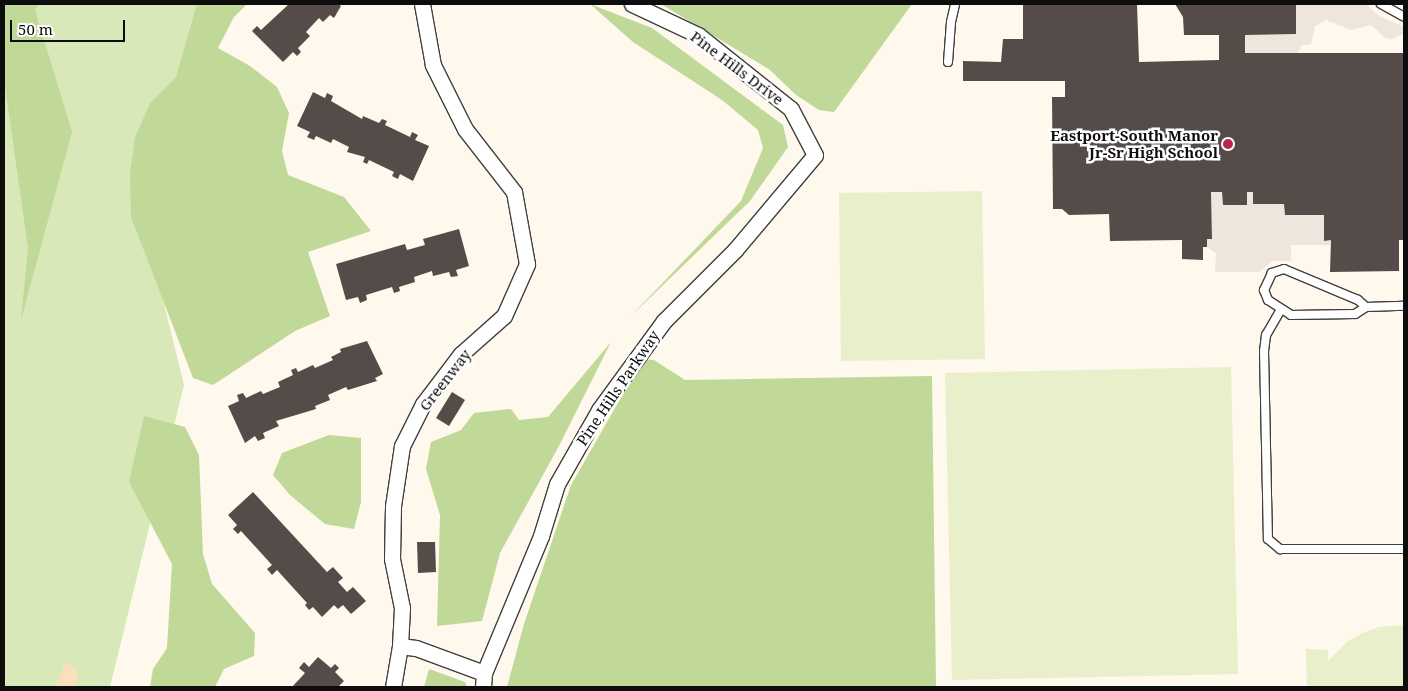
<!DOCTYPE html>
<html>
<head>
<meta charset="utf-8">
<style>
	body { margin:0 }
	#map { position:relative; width:1408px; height:691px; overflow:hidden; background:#fef8ed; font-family:"Noto Serif",serif }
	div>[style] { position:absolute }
	.green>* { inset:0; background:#d9e8b8 }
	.forest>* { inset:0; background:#c0d898 }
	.sand>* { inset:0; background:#f9e0bb }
	.pitch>* { inset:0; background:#e9efca }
	.plaza>* { inset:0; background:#eee6dd }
	.building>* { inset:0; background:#554c49 }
	.roads { filter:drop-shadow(1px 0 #404040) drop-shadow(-1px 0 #404040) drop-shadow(0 1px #404040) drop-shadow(0 -1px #404040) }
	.service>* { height:8px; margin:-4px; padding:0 4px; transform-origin:4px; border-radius:4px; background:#fff }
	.minor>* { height:15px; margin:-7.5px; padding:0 7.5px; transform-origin:7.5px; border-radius:7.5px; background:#fff }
	.dots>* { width:14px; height:14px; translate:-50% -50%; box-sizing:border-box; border:2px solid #fff; border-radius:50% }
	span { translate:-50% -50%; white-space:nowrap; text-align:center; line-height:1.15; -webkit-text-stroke:5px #fff; paint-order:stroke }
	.street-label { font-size:15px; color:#0d0d0d }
	.poi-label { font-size:15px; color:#0d0d0d; font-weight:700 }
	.right { translate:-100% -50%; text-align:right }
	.frame { position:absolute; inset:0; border:5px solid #0d0d0d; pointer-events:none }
	.scale { position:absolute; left:10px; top:20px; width:115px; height:22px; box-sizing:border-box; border:2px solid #0d0d0d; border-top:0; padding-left:6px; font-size:15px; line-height:18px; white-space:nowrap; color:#0d0d0d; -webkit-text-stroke:4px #fff; paint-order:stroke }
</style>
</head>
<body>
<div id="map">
	<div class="green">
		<i style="clip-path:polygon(4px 4px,204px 4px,143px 219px,184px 385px,110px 687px,4px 687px)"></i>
	</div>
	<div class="forest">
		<i style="clip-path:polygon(4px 4px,39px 4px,35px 10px,72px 132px,21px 320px,28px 248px,4px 79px)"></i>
		<i style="clip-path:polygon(197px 4px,247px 4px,234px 17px,218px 48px,250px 66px,277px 87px,289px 113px,282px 151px,288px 175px,344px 197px,371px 231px,308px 252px,330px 316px,295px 331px,213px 385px,193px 378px,131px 217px,130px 174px,135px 138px,150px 103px,176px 77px)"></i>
		<i style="clip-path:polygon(590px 4px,652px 28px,783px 125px,788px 147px,750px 201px,631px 316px,741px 201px,763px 148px,758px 130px,722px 100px,633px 42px)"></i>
		<i style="clip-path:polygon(661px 4px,912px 4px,834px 112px,819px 110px,796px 95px,770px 70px)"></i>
		<i style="clip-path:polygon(611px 342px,559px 446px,500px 553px,482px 621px,437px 626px,440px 515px,426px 469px,431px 442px,461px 430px,474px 413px,511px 409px,519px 420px,548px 417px)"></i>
		<i style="clip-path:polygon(643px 359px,654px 360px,685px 380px,932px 376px,936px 687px,507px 687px,524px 624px,571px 485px)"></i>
		<i style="clip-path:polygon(144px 416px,185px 427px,199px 455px,203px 554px,212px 584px,255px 633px,254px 656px,224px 669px,215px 687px,150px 687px,153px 669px,167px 648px,172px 564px,129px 482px)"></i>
		<i style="clip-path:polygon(329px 435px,361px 438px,361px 502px,354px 529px,325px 524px,290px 495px,273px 475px,282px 453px)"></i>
		<i style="clip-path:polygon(429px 669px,465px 682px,467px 687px,424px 687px)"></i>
	</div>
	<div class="sand">
		<i style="clip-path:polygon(69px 663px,77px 670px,77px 687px,55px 687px,64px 665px)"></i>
	</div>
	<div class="pitch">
		<i style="clip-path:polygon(982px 191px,985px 359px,841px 361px,839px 193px)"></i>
		<i style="clip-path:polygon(1231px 367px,1238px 674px,952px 680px,945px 373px)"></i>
		<i style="clip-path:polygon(1404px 625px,1404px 687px,1307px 687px,1306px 649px,1328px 650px,1328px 661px,1348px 641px,1363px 633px,1379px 627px)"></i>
	</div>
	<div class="plaza">
		<i style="clip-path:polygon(1296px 4px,1366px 4px,1378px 15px,1404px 27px,1404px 34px,1392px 39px,1385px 38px,1371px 25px,1351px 30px,1326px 20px,1315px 26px,1311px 44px,1301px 46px,1298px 53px,1245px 53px,1245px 35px,1296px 34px)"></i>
		<i style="clip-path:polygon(1211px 192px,1222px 192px,1223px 205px,1247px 205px,1247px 192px,1253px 192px,1253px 204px,1284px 204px,1324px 215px,1324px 240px,1331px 240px,1330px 245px,1291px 245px,1291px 261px,1272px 261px,1259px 272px,1215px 272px,1216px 253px,1207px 247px,1207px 239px,1212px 239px)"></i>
	</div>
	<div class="building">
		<i style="clip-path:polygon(289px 4px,338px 4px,341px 6px,334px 18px,330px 15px,323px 22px,319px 18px,306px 32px,310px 36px,298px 48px,301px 52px,297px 56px,293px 52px,283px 62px,252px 31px,257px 26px,261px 30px)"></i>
		<i style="clip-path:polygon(1023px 4px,1137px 4px,1139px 62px,1219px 60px,1219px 35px,1184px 35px,1183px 17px,1175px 4px,1296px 4px,1296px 34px,1245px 35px,1245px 53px,1404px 53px,1404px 240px,1399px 240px,1399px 271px,1330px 272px,1331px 240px,1324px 241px,1324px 215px,1285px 215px,1284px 204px,1253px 204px,1253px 192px,1247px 192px,1247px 205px,1223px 205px,1222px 192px,1211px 192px,1212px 239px,1207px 239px,1207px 247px,1203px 247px,1203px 260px,1182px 259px,1182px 240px,1110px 241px,1109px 214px,1069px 215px,1062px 209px,1053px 209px,1052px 97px,1065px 97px,1065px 81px,963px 81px,963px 61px,1001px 62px,1003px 39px,1023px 39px)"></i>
		<i style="clip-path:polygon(313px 92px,325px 98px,327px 93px,333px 96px,331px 101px,362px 119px,363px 116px,379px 123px,382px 119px,387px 121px,385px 125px,410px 137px,412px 132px,418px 135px,415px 140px,429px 146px,413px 181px,400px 174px,398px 179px,392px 176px,394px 172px,369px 160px,367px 164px,363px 162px,365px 157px,347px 152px,349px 147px,333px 139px,331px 143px,316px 136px,314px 140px,307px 137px,310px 132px,297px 126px)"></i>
		<i style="clip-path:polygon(459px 229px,469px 266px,456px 270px,458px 276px,451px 277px,449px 272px,433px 276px,432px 271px,414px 277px,415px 282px,399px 287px,400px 291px,394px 293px,392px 287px,366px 295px,367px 300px,360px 303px,358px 297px,346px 300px,336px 264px,405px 244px,407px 250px,425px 245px,423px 239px)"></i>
		<i style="clip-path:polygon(367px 341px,383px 374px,375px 378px,377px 381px,348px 390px,346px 387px,328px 395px,330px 400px,315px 406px,316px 409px,276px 421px,279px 426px,263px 433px,265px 438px,258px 441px,255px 436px,245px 443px,228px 406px,239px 401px,237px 395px,243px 393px,246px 398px,261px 391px,263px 394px,280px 387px,278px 382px,293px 375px,291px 370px,296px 368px,298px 372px,313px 365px,315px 368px,333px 360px,331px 357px,341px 352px,340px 349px)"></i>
		<i style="clip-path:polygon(452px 392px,465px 400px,449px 426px,436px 418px)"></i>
		<i style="clip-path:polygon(253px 492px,327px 572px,333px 567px,343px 578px,338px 582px,347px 592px,353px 587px,366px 601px,351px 614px,343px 605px,338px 609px,334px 605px,322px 617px,313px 607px,309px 610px,305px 605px,307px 603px,277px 570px,272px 575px,267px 569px,272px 565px,241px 531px,238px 534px,233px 529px,237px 525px,228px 515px)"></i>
		<i style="clip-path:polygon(417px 542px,435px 542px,436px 572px,418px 573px)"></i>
		<i style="clip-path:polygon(318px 657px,331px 668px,335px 664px,339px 668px,335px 672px,344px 681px,338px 687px,292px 687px,305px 673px,299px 668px,304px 662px,309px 667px)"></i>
	</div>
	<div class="roads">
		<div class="service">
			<i style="left:1381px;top:4px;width:26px;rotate:29deg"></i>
			<i style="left:948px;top:62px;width:40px;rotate:-85.7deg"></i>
			<i style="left:951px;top:22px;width:18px;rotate:-77deg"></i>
			<i style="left:1366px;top:307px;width:11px;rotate:-139deg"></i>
			<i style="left:1358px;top:300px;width:80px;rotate:-157.3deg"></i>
			<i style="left:1284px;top:269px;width:13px;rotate:162deg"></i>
			<i style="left:1272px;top:273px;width:19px;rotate:115deg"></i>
			<i style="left:1264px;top:290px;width:11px;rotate:68deg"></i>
			<i style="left:1268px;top:300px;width:27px;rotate:33deg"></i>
			<i style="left:1291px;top:315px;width:64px;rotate:-0.9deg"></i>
			<i style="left:1355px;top:314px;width:13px;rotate:-32deg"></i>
			<i style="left:1366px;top:307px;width:38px;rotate:-2deg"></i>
			<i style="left:1280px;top:311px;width:28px;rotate:120deg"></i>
			<i style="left:1266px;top:335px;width:16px;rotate:97deg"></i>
			<i style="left:1264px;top:351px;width:188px;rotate:88.8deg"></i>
			<i style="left:1268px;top:539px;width:16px;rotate:40deg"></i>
			<i style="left:1280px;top:549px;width:124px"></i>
		</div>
		<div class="minor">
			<i style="left:400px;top:646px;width:38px;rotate:-87deg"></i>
			<i style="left:402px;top:608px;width:50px;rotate:-101.5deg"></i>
			<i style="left:392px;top:559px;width:53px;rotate:-88.9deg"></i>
			<i style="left:393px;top:506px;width:61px;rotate:-81.5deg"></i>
			<i style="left:402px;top:446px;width:47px;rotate:-63.4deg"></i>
			<i style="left:423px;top:404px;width:63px;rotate:-52.8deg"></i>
			<i style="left:461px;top:354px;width:57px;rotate:-41.5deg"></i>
			<i style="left:504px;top:316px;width:57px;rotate:-66.1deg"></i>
			<i style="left:527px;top:264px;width:73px;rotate:-100.2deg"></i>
			<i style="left:514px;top:192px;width:80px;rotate:-127.9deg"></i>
			<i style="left:465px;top:129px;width:72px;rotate:-116.6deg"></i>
			<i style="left:433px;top:65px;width:62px;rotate:-100.2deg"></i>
			<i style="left:393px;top:687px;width:42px;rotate:-80.3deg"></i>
			<i style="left:400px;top:646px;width:16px;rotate:7deg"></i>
			<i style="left:416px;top:648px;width:72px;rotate:20.2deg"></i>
			<i style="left:483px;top:687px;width:14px;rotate:-86deg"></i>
			<i style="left:484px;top:673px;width:148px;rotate:-67.4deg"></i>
			<i style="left:541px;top:536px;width:54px;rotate:-72.9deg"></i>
			<i style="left:557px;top:484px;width:85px;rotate:-60.4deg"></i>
			<i style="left:599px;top:410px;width:110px;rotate:-53.9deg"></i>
			<i style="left:664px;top:321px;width:100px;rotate:-45deg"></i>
			<i style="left:735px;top:250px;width:124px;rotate:-49.9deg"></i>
			<i style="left:815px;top:155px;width:52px;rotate:-117.6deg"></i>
			<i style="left:791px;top:109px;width:119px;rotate:-141.5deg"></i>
			<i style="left:698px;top:35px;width:73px;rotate:-154.8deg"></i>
		</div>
	</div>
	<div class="dots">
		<i style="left:1228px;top:144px;background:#b82949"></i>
	</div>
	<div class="street-label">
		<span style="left:737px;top:68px;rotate:37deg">Pine Hills Drive</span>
		<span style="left:445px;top:380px;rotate:-52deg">Greenway</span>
		<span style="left:618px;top:388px;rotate:-56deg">Pine Hills Parkway</span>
	</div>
	<div class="poi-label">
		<span class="right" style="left:1218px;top:144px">Eastport-South Manor<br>Jr-Sr High School</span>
	</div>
	<div class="frame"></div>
	<div class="scale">50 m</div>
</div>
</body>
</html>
